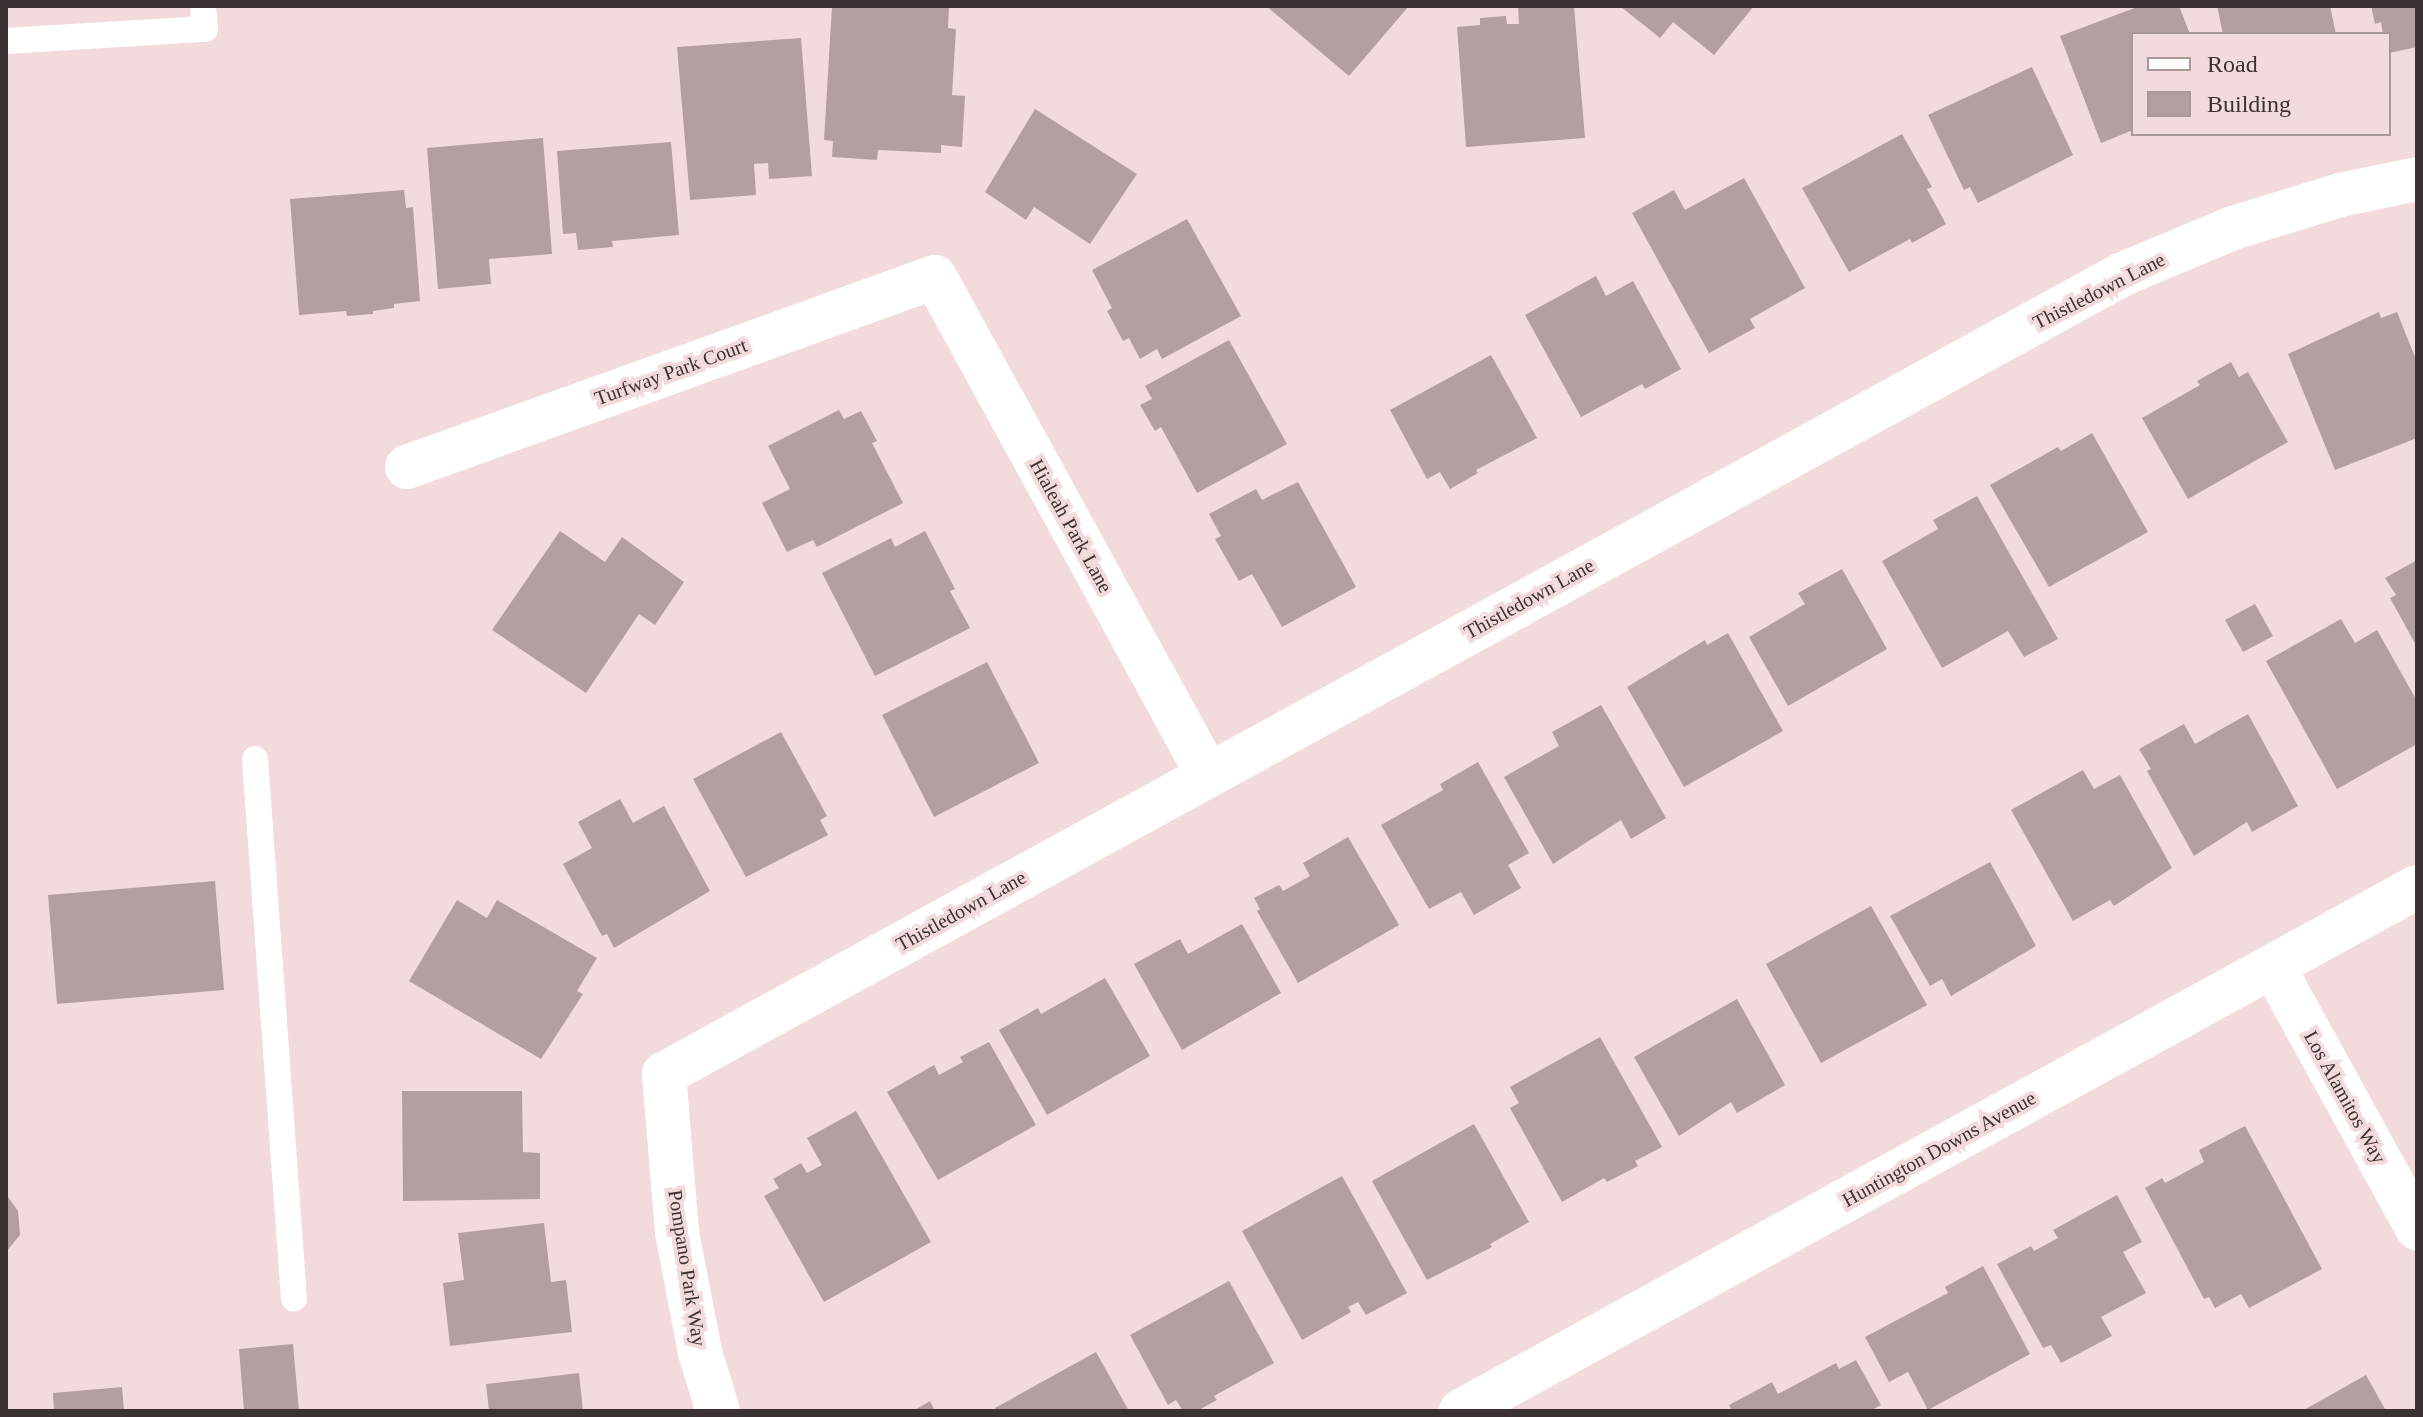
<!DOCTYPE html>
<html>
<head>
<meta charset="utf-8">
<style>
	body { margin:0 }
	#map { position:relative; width:2423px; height:1417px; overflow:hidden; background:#f3dbdd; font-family:"Times New Roman",serif }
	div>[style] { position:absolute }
	.building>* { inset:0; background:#b59ea0 }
	.service>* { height:26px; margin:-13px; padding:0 13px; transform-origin:13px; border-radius:13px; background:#fff }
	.minor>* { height:44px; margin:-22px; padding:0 22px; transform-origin:22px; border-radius:22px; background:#fff }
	span { translate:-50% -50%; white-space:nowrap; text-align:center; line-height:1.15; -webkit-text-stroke:8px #f3dbdd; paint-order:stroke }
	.street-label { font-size:20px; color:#3b3232 }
	.frame { position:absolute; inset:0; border:8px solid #3b3232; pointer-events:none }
	.legend { position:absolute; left:2131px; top:32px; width:260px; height:104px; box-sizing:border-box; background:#f3dbdd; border:2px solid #a99799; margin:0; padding:10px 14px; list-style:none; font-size:24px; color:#3b3232 }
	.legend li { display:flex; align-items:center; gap:16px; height:40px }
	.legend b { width:40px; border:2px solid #a99799 }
</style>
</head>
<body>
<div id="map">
	<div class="building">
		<i style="clip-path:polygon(832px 6px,949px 6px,948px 28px,956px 29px,952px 95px,965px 96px,962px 147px,941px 145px,941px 153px,878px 150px,877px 160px,832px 157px,833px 141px,824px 140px)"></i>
		<i style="clip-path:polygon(1266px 6px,1409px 6px,1349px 76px)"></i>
		<i style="clip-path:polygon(1518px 6px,1574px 6px,1585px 138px,1466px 147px,1457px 27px,1480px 25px,1480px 18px,1506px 16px,1507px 24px,1519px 24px)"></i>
		<i style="clip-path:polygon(1620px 6px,1754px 6px,1714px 55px,1673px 22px,1660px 38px)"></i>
		<i style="clip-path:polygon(2140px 6px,2179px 6px,2190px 34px,2133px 34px,2133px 130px,2101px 143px,2060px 36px)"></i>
		<i style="clip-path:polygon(2217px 6px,2330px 6px,2336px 34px,2223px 34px)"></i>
		<i style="clip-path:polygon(2371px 6px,2417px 6px,2417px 47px,2389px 53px,2389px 34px,2383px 34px,2381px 22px,2375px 24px)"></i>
		<i style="clip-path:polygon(801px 38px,812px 176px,769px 179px,768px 163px,754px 164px,756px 195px,690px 200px,677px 47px)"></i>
		<i style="clip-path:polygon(2032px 67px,2073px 155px,1978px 203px,1970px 187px,1964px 190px,1928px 115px)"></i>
		<i style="clip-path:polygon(1035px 109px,1137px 174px,1090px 244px,1034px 207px,1026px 220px,985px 192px)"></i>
		<i style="clip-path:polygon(1902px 134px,1932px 187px,1927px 189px,1946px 224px,1912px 243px,1910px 239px,1849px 272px,1802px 188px)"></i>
		<i style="clip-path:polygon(543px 138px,552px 254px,489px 259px,491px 284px,438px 289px,427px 148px)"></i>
		<i style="clip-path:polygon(671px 142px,679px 235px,612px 241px,613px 247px,578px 250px,576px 233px,563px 234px,557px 151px)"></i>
		<i style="clip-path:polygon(1744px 178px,1805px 288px,1750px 319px,1755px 328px,1709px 353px,1632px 213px,1674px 190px,1685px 210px)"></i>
		<i style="clip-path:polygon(404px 190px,406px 208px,413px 207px,420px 301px,394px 304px,394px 308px,373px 311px,373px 314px,347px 316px,346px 311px,299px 315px,290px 199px)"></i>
		<i style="clip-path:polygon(1187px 219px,1241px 316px,1162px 359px,1157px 349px,1140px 359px,1129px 338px,1123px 341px,1107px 311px,1112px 308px,1092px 270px)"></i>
		<i style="clip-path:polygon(1596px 276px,1606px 296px,1633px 281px,1681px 369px,1645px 389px,1642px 384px,1581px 417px,1525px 315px)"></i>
		<i style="clip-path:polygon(2379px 312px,2381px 318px,2397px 312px,2417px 362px,2417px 438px,2335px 470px,2288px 354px)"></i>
		<i style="clip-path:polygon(1229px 340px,1287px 444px,1197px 493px,1161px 427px,1155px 431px,1140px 405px,1152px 399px,1145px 386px)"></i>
		<i style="clip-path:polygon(1491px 355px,1537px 438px,1476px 470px,1478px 473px,1450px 489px,1440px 472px,1427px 479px,1390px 410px)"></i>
		<i style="clip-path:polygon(2231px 362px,2239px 377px,2248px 372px,2288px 442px,2188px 499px,2142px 418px,2200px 385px,2197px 381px)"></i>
		<i style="clip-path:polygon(839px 410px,844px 419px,861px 411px,877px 441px,872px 443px,903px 503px,817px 547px,813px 540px,787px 552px,762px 503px,790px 489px,768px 446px)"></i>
		<i style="clip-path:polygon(2092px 433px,2148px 532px,2049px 587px,1990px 485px,2058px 447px,2061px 451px)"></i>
		<i style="clip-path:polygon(1298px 482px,1356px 587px,1282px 627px,1252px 574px,1239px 581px,1215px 539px,1221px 536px,1209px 514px,1256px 489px,1262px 500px)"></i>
		<i style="clip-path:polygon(1977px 496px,2058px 639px,2024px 657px,2008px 631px,1942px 668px,1882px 561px,1938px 529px,1933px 520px)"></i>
		<i style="clip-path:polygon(560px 531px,605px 562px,622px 537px,684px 582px,655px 625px,639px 614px,586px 693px,492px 630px)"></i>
		<i style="clip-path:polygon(925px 531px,955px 589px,950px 591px,970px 628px,875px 676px,822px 573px,891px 538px,895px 547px)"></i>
		<i style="clip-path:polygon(2417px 560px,2417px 647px,2390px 598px,2396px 595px,2385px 578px)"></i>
		<i style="clip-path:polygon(1842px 569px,1887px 649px,1788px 706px,1749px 637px,1805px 604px,1798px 593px)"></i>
		<i style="clip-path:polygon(2255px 604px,2273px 636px,2243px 652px,2225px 620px)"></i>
		<i style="clip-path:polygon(2341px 619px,2355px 643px,2377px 630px,2417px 701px,2417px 744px,2337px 789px,2266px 661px)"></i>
		<i style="clip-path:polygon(1728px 633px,1783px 731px,1684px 787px,1627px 687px,1705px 640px,1707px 645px)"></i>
		<i style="clip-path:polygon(987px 662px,1039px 763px,934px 817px,882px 715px)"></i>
		<i style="clip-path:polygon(1601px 705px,1666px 818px,1631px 839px,1621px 820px,1553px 864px,1504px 777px,1559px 746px,1552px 732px)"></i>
		<i style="clip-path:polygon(2248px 714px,2298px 806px,2252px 832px,2247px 822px,2194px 856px,2147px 771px,2151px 769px,2139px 749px,2184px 724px,2195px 744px)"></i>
		<i style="clip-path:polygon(781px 732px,827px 816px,820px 820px,828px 835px,746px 877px,693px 779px)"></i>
		<i style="clip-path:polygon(1478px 762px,1529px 853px,1508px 865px,1521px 888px,1474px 915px,1461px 892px,1429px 909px,1381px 825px,1443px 790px,1440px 784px)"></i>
		<i style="clip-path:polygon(2083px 770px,2094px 789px,2120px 775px,2172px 868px,2114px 906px,2110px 900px,2073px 921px,2011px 810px)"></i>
		<i style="clip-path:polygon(620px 799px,633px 823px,664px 806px,710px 891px,614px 948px,607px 934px,602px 936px,563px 864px,592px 848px,578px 822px)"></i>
		<i style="clip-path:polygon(1348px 837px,1399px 925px,1298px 983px,1257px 911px,1260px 909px,1254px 898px,1279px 885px,1283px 891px,1310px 876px,1303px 863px)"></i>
		<i style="clip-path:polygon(1990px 862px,2036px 946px,1951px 996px,1942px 979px,1930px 986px,1890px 916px)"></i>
		<i style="clip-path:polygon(215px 881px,224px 990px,57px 1004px,48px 895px)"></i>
		<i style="clip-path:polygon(457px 900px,487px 918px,497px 900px,597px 958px,577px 991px,583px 994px,541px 1059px,409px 981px)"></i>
		<i style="clip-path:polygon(1871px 906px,1927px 1005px,1821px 1063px,1766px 964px)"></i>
		<i style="clip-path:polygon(1242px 924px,1281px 993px,1182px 1050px,1134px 964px,1180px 939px,1188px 954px)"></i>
		<i style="clip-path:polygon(1105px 978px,1150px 1056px,1047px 1115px,999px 1030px,1038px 1008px,1041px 1014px)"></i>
		<i style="clip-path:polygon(1737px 999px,1785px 1085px,1737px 1113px,1731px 1102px,1679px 1136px,1634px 1057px)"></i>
		<i style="clip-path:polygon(1600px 1037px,1662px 1147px,1635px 1161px,1638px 1166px,1607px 1182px,1604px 1178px,1562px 1202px,1510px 1108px,1519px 1103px,1510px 1087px)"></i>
		<i style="clip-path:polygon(989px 1042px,1036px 1125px,938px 1180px,887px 1092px,934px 1065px,939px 1075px,963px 1062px,960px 1057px)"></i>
		<i style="clip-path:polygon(402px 1091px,522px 1091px,523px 1152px,540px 1153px,540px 1199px,403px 1201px)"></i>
		<i style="clip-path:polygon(856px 1111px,931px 1242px,824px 1302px,764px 1196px,779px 1188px,773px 1179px,801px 1163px,807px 1173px,822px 1165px,807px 1138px)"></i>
		<i style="clip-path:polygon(1474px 1124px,1529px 1222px,1490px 1244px,1492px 1247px,1427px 1280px,1372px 1181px)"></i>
		<i style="clip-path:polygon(2245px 1126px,2322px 1269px,2249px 1308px,2241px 1294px,2215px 1308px,2209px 1297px,2204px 1299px,2145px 1188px,2162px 1178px,2165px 1183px,2204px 1162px,2199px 1150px)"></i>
		<i style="clip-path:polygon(1342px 1176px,1407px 1293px,1366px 1315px,1358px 1302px,1348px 1307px,1351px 1312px,1302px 1340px,1242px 1231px)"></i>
		<i style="clip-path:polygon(6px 1194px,18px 1211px,20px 1235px,6px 1252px)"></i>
		<i style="clip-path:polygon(2117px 1195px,2142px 1242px,2123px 1252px,2146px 1293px,2101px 1317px,2112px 1336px,2061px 1363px,2051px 1345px,2043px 1348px,1997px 1264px,2031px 1246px,2034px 1251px,2058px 1238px,2053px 1230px)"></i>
		<i style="clip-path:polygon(544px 1223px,551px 1282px,566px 1280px,572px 1332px,450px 1346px,443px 1283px,464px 1280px,458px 1233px)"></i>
		<i style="clip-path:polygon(1983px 1266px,2030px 1354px,1928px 1410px,1908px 1372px,1889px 1382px,1865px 1337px,1948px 1293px,1945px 1287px)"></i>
		<i style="clip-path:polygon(1229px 1281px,1274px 1363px,1214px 1396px,1217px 1400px,1197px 1411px,1183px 1411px,1176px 1400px,1168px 1405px,1130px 1335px)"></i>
		<i style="clip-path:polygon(293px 1344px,299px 1411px,244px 1411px,239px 1349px)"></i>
		<i style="clip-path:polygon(1096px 1352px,1129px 1411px,997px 1411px,995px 1408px)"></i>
		<i style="clip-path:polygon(1856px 1360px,1881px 1405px,1870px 1411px,1732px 1411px,1729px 1405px,1772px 1382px,1778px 1394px,1836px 1363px,1839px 1369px)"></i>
		<i style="clip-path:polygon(579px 1373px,583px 1411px,489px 1411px,486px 1384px)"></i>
		<i style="clip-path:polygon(2366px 1375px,2386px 1411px,2302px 1411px)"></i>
		<i style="clip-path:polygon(122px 1387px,124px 1411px,54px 1411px,53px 1393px)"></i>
		<i style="clip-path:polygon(930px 1401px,935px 1411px,913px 1411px)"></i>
	</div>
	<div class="service">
		<i style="left:6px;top:41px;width:199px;rotate:-3.5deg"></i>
		<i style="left:205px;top:29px;width:23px;rotate:-95deg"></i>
		<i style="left:255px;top:759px;width:541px;rotate:85.87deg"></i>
	</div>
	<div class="minor">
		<i style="left:407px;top:467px;width:561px;rotate:-19.79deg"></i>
		<i style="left:935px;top:277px;width:568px;rotate:61.27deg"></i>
		<i style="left:2273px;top:966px;width:299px;rotate:61.2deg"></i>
		<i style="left:718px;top:1411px;width:62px;rotate:-107deg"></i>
		<i style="left:700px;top:1352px;width:122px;rotate:-100.9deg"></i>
		<i style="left:677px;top:1232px;width:159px;rotate:-94.7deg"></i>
		<i style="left:664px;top:1074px;width:1664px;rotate:-28.74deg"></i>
		<i style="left:2123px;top:274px;width:119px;rotate:-22.7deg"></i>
		<i style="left:2233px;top:228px;width:112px;rotate:-17.1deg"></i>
		<i style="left:2340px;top:195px;width:79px;rotate:-11.7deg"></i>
		<i style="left:1461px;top:1411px;width:1090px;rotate:-28.73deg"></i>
	</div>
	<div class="street-label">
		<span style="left:2099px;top:291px;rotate:-27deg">Thistledown Lane</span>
		<span style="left:671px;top:372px;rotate:-20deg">Turfway Park Court</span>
		<span style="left:1071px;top:526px;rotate:61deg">Hialeah Park Lane</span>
		<span style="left:1529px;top:599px;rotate:-29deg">Thistledown Lane</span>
		<span style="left:961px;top:911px;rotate:-29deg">Thistledown Lane</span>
		<span style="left:2345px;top:1097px;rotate:61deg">Los Alamitos Way</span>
		<span style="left:1939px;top:1149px;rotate:-29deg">Huntington Downs Avenue</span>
		<span style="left:687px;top:1268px;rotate:81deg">Pompano Park Way</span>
	</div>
	<div class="frame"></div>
	<ul class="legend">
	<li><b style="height:10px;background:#fff"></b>Road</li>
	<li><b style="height:22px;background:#b59ea0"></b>Building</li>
	</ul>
</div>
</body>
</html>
